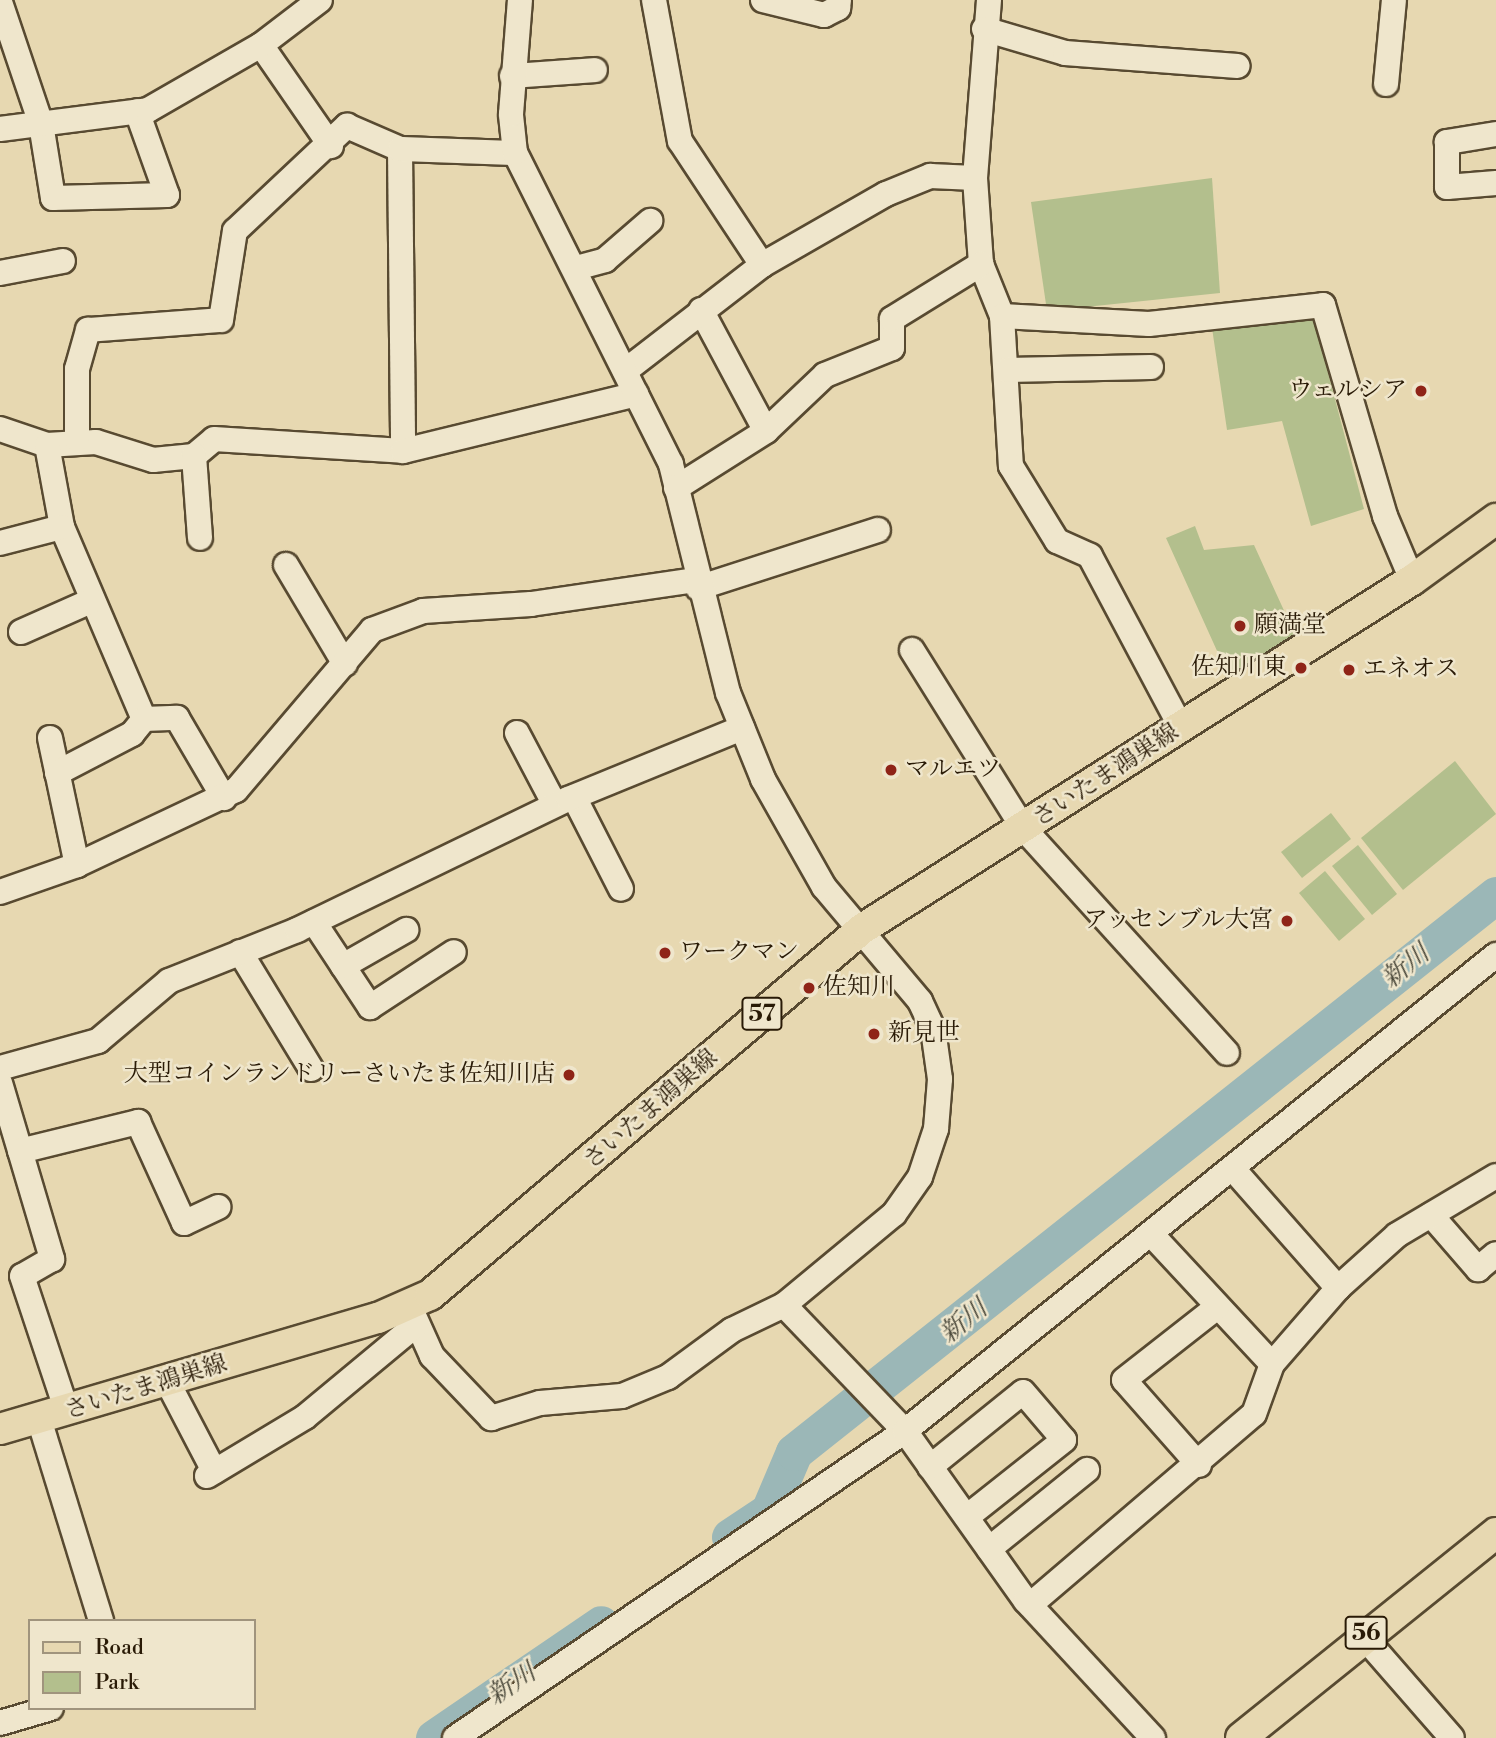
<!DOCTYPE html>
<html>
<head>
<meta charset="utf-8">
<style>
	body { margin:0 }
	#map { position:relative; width:1496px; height:1738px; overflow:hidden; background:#e7d8b1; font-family:"Libre Bodoni","Noto Serif JP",serif }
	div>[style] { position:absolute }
	.green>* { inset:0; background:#b3bf8d }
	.river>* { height:37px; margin:-18.5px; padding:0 18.5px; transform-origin:18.5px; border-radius:18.5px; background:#9bb7b7 }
	.roads { filter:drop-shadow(2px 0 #584a31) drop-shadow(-2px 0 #584a31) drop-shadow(0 2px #584a31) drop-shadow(0 -2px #584a31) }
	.minor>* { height:24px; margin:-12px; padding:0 12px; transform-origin:12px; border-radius:12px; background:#efe6cc }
	.major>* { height:30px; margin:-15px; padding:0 15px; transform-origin:15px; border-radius:15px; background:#e7d8b1 }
	.dots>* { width:19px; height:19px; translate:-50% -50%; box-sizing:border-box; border:4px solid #efe6cc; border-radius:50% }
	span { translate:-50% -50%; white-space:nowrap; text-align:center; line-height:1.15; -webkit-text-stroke:5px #efe6cc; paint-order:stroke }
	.shield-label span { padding:2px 5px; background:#efe6cc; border:2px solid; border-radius:5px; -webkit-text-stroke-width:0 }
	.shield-label { font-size:23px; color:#291a06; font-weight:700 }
	.poi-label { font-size:24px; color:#291a06 }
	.right { translate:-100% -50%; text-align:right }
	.left { translate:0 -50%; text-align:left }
	.street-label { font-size:24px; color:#291a06 }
	.water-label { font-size:26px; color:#4b493b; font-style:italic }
	.legend { position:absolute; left:28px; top:1619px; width:228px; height:91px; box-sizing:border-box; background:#efe6cc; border:2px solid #a0947d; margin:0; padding:9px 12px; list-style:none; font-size:21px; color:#291a06 }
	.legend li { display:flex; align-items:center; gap:14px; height:35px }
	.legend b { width:35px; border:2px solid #a0947d }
</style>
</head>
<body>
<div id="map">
	<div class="green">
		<i style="clip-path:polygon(1212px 178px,1220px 293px,1047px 311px,1031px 202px)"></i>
		<i style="clip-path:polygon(1313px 316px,1364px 509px,1311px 526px,1282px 421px,1227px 430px,1212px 328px)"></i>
		<i style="clip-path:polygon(1195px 526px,1204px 550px,1254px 545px,1298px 641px,1232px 684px,1166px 538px)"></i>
		<i style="clip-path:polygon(1455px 761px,1496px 814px,1403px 890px,1361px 838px)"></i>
		<i style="clip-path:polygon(1331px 813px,1351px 839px,1302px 878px,1281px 852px)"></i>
		<i style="clip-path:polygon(1358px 845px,1397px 894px,1372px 915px,1332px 866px)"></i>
		<i style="clip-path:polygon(1325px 871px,1365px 919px,1339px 941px,1299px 893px)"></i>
	</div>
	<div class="river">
		<i style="left:730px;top:1537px;width:47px;rotate:-33.7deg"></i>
		<i style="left:769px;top:1511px;width:64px;rotate:-67deg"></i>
		<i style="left:794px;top:1452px;width:896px;rotate:-38.43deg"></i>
		<i style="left:434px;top:1738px;width:202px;rotate:-34.3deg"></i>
	</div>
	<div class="roads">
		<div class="minor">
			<i style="left:654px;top:0;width:143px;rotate:79.6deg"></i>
			<i style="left:680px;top:141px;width:149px;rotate:56.5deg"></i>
			<i style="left:763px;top:0;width:63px;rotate:13.8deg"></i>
			<i style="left:824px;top:15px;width:16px;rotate:-27deg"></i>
			<i style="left:838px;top:8px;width:8px;rotate:-83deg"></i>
			<i style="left:989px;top:0;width:179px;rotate:94.5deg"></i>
			<i style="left:975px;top:178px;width:86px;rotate:86deg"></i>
			<i style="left:981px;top:264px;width:56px;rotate:68deg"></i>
			<i style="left:1002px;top:316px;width:150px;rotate:86.6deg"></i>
			<i style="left:1011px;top:466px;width:88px;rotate:58.5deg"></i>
			<i style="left:1057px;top:541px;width:36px;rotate:24deg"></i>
			<i style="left:1090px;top:556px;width:194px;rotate:62deg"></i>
			<i style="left:0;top:2px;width:129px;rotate:71.4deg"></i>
			<i style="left:41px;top:124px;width:75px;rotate:80.8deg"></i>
			<i style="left:53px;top:198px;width:114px;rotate:-1.5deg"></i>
			<i style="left:167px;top:195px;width:89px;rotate:-109.7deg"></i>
			<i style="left:984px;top:29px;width:84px;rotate:16.5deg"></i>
			<i style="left:1065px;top:53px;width:173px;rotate:4.3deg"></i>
			<i style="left:261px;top:45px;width:123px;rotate:55.3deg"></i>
			<i style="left:512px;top:76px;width:83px;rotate:-4.1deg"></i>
			<i style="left:1386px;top:84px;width:84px;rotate:-84.6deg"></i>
			<i style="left:0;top:129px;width:149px;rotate:-7.3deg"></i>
			<i style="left:148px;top:110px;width:130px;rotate:-29.9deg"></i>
			<i style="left:261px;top:45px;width:74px;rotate:-37.3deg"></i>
			<i style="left:1496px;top:134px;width:50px;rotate:170.7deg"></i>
			<i style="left:1447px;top:142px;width:45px;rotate:90deg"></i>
			<i style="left:1447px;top:187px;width:49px;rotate:-4.7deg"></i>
			<i style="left:400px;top:149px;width:302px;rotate:89.4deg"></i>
			<i style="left:576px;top:268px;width:30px;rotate:-15deg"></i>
			<i style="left:605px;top:260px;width:60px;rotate:-40.9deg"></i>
			<i style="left:0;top:273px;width:64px;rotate:-10.8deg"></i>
			<i style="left:701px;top:310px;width:137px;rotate:61.8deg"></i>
			<i style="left:1002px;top:316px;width:147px;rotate:3.1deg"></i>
			<i style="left:1149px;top:324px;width:175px;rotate:-6.2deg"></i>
			<i style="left:1323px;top:305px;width:220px;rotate:73.6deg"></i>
			<i style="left:1385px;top:516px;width:69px;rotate:67.1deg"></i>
			<i style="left:1007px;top:370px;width:144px;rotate:-1.2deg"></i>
			<i style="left:625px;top:371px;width:173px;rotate:-37.7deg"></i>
			<i style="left:762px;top:265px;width:143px;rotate:-29.8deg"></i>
			<i style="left:886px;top:194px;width:48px;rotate:-22.2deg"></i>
			<i style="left:930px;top:176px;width:45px;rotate:2.5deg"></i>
			<i style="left:0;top:429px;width:50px;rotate:18.8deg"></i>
			<i style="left:47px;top:445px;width:49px;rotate:-3.5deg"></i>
			<i style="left:96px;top:442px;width:60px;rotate:17.5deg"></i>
			<i style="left:153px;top:460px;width:41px;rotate:-5.6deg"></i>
			<i style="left:194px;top:456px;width:26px;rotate:-40deg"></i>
			<i style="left:214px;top:439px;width:189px;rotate:3.6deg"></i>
			<i style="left:403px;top:451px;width:240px;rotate:-13.7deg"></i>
			<i style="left:77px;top:439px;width:70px;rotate:-90deg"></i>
			<i style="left:77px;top:369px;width:41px;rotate:-74.2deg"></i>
			<i style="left:88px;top:330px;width:133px;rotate:-4.3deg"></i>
			<i style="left:221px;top:320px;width:90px;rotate:-81.1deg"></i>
			<i style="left:235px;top:231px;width:154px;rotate:-43.2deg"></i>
			<i style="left:347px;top:126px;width:58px;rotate:23.5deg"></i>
			<i style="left:400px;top:149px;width:115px;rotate:2deg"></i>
			<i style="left:47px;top:445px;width:83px;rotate:79.6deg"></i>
			<i style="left:62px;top:527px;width:209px;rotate:66.9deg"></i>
			<i style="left:194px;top:456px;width:82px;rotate:85.8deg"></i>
			<i style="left:676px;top:488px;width:107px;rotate:-32.3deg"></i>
			<i style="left:766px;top:431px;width:81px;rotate:-43.5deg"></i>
			<i style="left:825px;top:375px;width:72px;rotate:-21.9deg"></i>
			<i style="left:892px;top:348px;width:29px;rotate:-90deg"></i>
			<i style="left:892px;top:319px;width:105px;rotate:-31.7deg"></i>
			<i style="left:0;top:543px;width:64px;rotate:-14.5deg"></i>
			<i style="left:286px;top:565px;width:115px;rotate:59.2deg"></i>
			<i style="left:698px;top:588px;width:189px;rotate:-17.9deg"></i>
			<i style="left:21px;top:632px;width:77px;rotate:-23.9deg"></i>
			<i style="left:912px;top:650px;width:211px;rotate:58deg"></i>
			<i style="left:1024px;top:829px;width:302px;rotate:47.8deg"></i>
			<i style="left:517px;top:733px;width:81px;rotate:62.2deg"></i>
			<i style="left:50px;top:738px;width:130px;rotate:78deg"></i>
			<i style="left:57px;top:773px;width:85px;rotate:-27.5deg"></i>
			<i style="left:132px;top:734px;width:19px;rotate:-51deg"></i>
			<i style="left:144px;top:719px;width:33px;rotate:-2deg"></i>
			<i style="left:177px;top:718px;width:93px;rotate:59.6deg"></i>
			<i style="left:574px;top:797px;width:103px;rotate:62.9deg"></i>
			<i style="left:0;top:892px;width:82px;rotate:-19.3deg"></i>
			<i style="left:77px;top:865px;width:176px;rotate:-25.3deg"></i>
			<i style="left:236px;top:790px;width:210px;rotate:-49.6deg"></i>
			<i style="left:372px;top:630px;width:54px;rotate:-20.4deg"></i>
			<i style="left:423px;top:611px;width:108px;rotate:-3.7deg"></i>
			<i style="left:531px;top:604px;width:167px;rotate:-8.3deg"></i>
			<i style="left:314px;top:922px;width:102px;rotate:56.6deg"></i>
			<i style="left:370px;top:1007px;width:100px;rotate:-33.2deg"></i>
			<i style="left:240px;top:952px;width:137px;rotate:58.7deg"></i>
			<i style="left:343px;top:966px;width:73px;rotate:-29.7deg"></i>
			<i style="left:0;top:1068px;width:102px;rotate:-15.4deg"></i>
			<i style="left:98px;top:1041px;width:93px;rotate:-40.2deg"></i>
			<i style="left:169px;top:981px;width:138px;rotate:-21.7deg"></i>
			<i style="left:297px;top:930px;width:301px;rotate:-25.8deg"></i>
			<i style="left:568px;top:799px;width:188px;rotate:-22.2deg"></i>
			<i style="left:0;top:1083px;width:184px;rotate:73.5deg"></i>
			<i style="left:52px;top:1259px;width:34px;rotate:150deg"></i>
			<i style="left:22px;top:1276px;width:142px;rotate:71.6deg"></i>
			<i style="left:20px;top:1151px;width:122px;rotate:-13.8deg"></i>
			<i style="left:138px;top:1122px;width:111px;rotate:65.5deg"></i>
			<i style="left:184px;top:1223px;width:38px;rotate:-25deg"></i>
			<i style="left:1233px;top:1169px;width:159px;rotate:48.6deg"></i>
			<i style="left:1431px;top:1215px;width:72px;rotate:49deg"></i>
			<i style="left:1478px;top:1269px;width:23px;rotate:-40deg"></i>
			<i style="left:1152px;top:1235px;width:176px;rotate:47.1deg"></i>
			<i style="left:784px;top:1305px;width:175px;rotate:46.2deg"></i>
			<i style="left:905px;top:1431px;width:209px;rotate:54.6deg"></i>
			<i style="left:1026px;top:1601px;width:187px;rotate:47.2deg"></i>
			<i style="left:410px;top:1307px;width:54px;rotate:65.8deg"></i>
			<i style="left:432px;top:1356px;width:86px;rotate:46.4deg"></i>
			<i style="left:491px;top:1418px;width:51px;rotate:-17deg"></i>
			<i style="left:540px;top:1403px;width:82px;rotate:-4.9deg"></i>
			<i style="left:622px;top:1396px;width:50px;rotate:-22.4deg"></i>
			<i style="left:668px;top:1377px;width:79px;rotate:-36.3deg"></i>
			<i style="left:732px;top:1330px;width:58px;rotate:-25.7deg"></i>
			<i style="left:784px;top:1305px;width:143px;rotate:-39.6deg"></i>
			<i style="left:894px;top:1214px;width:45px;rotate:-54.9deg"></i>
			<i style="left:920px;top:1177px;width:51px;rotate:-71.6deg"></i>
			<i style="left:936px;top:1129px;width:50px;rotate:-85.4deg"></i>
			<i style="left:940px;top:1079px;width:50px;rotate:-98deg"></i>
			<i style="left:933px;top:1029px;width:31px;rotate:-115deg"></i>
			<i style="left:920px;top:1001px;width:149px;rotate:-130.1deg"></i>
			<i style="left:824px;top:887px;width:124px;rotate:-119.5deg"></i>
			<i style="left:763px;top:779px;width:93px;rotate:-112.1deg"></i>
			<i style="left:728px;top:693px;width:236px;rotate:-104deg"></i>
			<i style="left:671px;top:464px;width:348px;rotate:-116.6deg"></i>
			<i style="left:515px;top:153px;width:39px;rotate:-96deg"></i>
			<i style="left:511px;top:114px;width:114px;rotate:-85.5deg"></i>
			<i style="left:167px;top:1381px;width:102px;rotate:62.4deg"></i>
			<i style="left:39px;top:1419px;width:211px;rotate:72.9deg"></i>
			<i style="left:1199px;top:1465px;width:113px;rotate:-131.4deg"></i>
			<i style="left:1124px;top:1380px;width:118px;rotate:-38.1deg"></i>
			<i style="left:930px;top:1467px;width:119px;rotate:-38.9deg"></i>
			<i style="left:1023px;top:1392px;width:63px;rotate:49.5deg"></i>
			<i style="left:1064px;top:1440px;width:124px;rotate:141.6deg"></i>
			<i style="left:207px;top:1476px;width:114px;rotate:-31deg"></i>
			<i style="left:305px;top:1417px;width:144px;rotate:-39.7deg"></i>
			<i style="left:989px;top:1549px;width:126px;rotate:-38.9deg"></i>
			<i style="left:1030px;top:1605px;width:294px;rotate:-40.5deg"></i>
			<i style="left:1254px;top:1414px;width:53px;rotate:-70.2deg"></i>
			<i style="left:1272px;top:1364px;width:101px;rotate:-49deg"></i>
			<i style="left:1338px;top:1288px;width:79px;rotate:-41.9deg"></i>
			<i style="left:1397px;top:1235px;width:115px;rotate:-30.8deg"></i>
			<i style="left:1363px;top:1636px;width:135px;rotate:48.9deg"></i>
			<i style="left:0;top:1723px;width:53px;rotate:-16.4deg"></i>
			<i style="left:455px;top:1738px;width:545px;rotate:-34.3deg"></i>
			<i style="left:905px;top:1431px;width:759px;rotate:-38.85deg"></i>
		</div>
		<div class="major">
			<i style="left:0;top:1429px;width:394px;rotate:-16.4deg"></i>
			<i style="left:378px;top:1318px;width:57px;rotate:-23.9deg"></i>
			<i style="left:430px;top:1295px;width:566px;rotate:-40.27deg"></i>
			<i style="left:862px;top:929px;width:651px;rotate:-32.4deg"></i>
			<i style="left:1412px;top:580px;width:104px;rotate:-36deg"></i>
			<i style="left:1241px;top:1738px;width:327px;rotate:-38.8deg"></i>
		</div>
	</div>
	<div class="dots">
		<i style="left:1421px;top:391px;background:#8f2418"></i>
		<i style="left:1240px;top:626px;background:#8f2418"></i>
		<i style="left:1301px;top:668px;background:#8f2418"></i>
		<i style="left:1349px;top:670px;background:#8f2418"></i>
		<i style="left:891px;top:770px;background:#8f2418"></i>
		<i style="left:1287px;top:921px;background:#8f2418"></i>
		<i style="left:665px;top:953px;background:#8f2418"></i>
		<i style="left:809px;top:988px;background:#8f2418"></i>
		<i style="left:874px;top:1034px;background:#8f2418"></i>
		<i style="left:569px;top:1075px;background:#8f2418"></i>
	</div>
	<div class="shield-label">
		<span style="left:762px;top:1014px">57</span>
		<span style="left:1366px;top:1633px">56</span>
	</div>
	<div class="poi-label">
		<span class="right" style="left:1407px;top:391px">ウェルシア</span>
		<span class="left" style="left:1254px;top:626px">願満堂</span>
		<span class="right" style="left:1287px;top:668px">佐知川東</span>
		<span class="left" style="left:1363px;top:670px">エネオス</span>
		<span class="left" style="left:905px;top:770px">マルエツ</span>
		<span class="right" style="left:1273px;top:921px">アッセンブル大宮</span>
		<span class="left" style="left:679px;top:953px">ワークマン</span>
		<span class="left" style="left:823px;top:988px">佐知川</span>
		<span class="left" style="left:888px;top:1034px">新見世</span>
		<span class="right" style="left:555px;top:1075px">大型コインランドリーさいたま佐知川店</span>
	</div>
	<div class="street-label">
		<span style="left:1106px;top:776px;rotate:-33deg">さいたま鴻巣線</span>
		<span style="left:651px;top:1110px;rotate:-41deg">さいたま鴻巣線</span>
		<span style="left:146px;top:1388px;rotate:-17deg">さいたま鴻巣線</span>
	</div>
	<div class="water-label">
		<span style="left:1406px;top:967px;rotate:-39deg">新川</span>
		<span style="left:964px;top:1322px;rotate:-39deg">新川</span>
		<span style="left:512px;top:1685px;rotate:-34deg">新川</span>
	</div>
	<ul class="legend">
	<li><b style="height:9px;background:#e7d8b1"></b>Road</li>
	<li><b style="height:19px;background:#b3bf8d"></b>Park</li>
	</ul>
</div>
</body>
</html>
